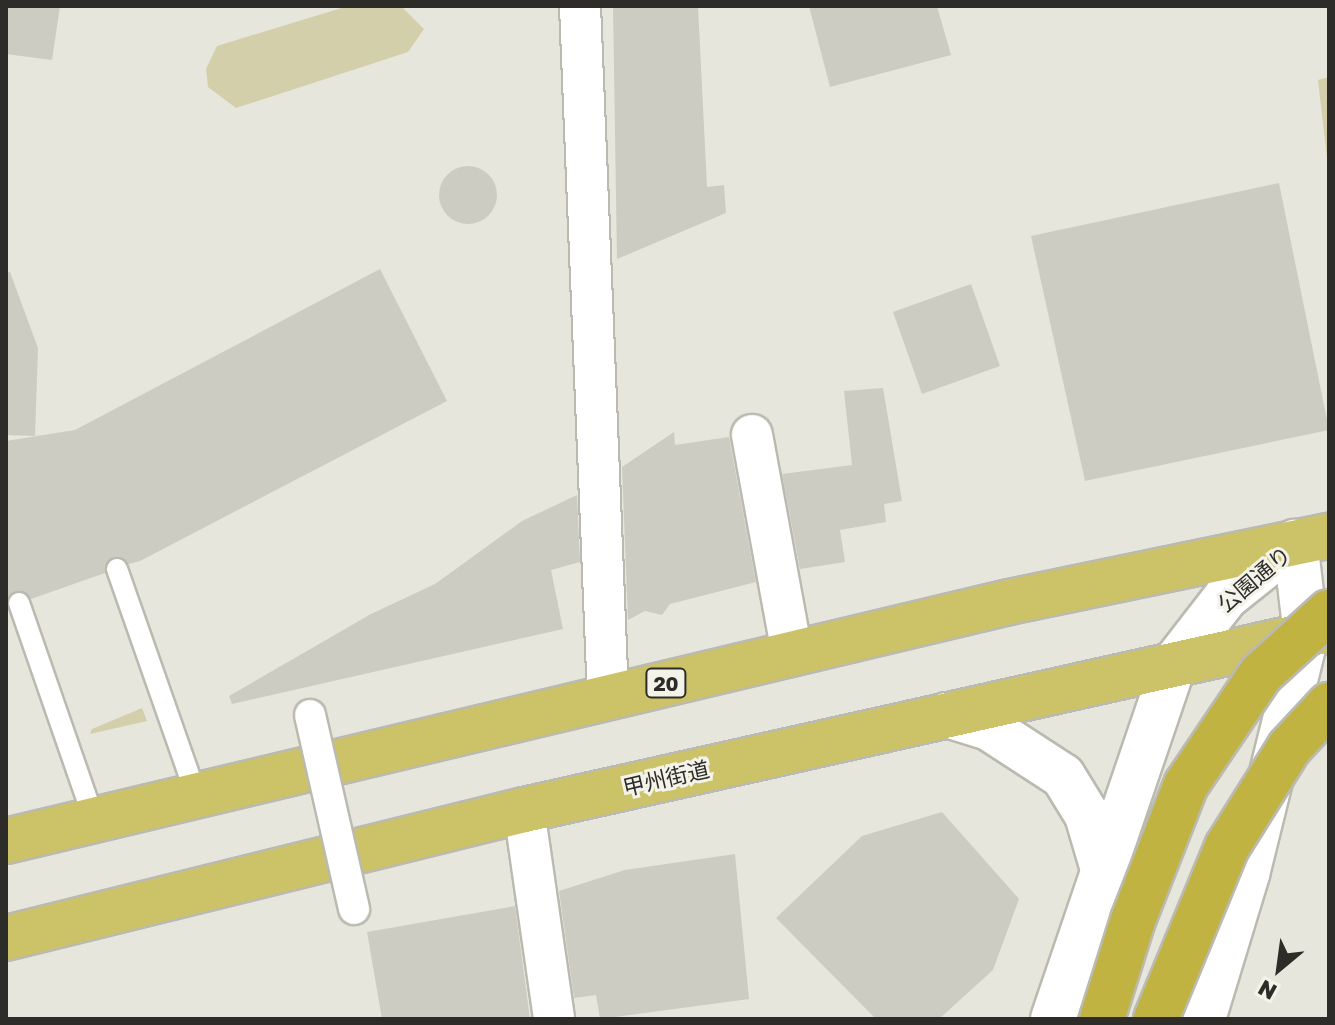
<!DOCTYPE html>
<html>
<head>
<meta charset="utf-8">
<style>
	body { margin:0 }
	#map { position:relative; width:1335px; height:1025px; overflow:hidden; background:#e7e6dc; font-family:"Golos Text","Noto Sans JP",sans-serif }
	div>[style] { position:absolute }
	.green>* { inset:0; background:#d3cfaa }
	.building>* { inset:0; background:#cdccc2 }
	.round { border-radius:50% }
	.roads { filter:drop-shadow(2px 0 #bbbab0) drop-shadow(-2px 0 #bbbab0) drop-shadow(0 2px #bbbab0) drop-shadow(0 -2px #bbbab0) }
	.service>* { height:20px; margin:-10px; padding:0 10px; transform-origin:10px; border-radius:10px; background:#fff }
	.minor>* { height:40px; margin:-20px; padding:0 20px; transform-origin:20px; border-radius:20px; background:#fff }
	.secondary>* { height:44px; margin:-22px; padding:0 22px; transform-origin:22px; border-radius:22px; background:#fff }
	.trunk>* { height:44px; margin:-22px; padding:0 22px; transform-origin:22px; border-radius:22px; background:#ccc268 }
	.bridges { filter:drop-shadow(2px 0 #bbbab0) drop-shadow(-2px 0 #bbbab0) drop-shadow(0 2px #bbbab0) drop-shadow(0 -2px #bbbab0) }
	.pedestrian-bridge>* { height:30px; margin:-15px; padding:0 15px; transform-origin:15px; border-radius:15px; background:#fff }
	.motorway-bridge>* { height:44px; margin:-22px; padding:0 22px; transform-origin:22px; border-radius:22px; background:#c0b342 }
	span { translate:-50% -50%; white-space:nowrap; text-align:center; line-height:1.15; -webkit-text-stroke:6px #f4f3e9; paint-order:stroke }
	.shield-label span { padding:2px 6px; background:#f4f3e9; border:2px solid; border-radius:6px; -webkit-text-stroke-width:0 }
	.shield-label { font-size:20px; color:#2d2c29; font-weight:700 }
	.street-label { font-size:22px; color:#2d2c29 }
	.frame { position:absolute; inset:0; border:8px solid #2d2c29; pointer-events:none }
	.north { position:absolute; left:1239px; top:929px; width:80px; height:80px; -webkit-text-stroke:6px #f4f3e9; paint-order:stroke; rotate:209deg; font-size:22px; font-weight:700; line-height:32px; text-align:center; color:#2d2c29 }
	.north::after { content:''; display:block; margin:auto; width:28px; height:36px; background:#2d2c29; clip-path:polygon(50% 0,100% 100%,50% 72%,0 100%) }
</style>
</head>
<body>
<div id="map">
	<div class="green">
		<i style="clip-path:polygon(348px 6px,401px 6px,424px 29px,408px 52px,236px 108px,208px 87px,206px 69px,217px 46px)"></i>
		<i style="clip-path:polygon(1329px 77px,1329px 175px,1318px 80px)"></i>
		<i style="clip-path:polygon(142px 708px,147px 721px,90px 734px,92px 729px)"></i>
	</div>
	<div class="building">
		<i style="clip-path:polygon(6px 6px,60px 6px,52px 60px,6px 54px)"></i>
		<i style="clip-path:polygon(613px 6px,698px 6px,707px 187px,724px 185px,726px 213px,617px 259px)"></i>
		<i style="clip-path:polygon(809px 6px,937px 6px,951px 55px,830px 87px)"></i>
		<i class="round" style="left:439px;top:166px;width:58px;height:58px"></i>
		<i style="clip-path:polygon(1279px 183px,1329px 430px,1085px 481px,1031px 236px)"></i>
		<i style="clip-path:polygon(380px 269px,447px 401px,140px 561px,129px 564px,113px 557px,105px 573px,31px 599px,14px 591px,6px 608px,6px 441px,75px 430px)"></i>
		<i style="clip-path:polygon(10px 272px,38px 348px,35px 436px,6px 435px,6px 273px)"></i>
		<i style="clip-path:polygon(971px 284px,1000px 366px,922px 394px,893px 312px)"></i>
		<i style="clip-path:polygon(883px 388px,902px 501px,884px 504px,886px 522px,840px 530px,845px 562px,800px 569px,782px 474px,852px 465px,844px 391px)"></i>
		<i style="clip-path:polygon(674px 432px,675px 445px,729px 437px,756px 582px,670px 604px,662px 615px,645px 611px,628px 620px,622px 467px)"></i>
		<i style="clip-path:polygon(577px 495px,580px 562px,551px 570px,563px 629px,232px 704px,229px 696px,371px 614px,435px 584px,522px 521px)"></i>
		<i style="clip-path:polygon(942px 812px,1019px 899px,993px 970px,939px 1019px,876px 1019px,776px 918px,862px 836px)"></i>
		<i style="clip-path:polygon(735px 854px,749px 999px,600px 1019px,596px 995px,574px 998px,559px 891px,625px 870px)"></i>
		<i style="clip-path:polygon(515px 906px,530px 1019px,382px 1019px,367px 932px)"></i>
	</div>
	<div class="roads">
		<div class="service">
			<i style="left:117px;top:569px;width:239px;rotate:70.7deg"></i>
			<i style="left:19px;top:603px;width:230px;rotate:70.9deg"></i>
		</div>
		<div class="minor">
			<i style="left:580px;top:6px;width:692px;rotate:87.68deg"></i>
			<i style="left:752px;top:435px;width:222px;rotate:79.6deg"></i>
			<i style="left:524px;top:810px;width:211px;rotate:81.8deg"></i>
		</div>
		<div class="secondary">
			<i style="left:947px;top:715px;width:44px;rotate:17.2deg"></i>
			<i style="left:989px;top:728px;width:88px;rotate:33deg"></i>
			<i style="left:1063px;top:776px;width:46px;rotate:58.4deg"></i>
			<i style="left:1087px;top:815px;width:53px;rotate:73.6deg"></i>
			<i style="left:1053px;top:1019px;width:375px;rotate:-71.2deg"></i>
			<i style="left:1174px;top:664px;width:85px;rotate:-52.2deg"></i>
			<i style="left:1226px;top:597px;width:88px;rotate:-38.6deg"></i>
			<i style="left:1203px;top:1019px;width:152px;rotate:-73.1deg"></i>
			<i style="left:1247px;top:874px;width:246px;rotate:-76.1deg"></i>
			<i style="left:1306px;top:635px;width:94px;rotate:-96.7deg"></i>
		</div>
		<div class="trunk">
			<i style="left:6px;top:841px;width:1031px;rotate:-13.4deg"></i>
			<i style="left:1009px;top:602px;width:327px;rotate:-11.7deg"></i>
			<i style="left:6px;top:938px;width:534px;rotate:-13.88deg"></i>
			<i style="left:524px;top:810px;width:816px;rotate:-12.6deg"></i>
		</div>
	</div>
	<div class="bridges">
		<div class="pedestrian-bridge">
			<i style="left:310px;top:715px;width:199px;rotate:77.2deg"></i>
		</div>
		<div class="motorway-bridge">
			<i style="left:1102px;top:1019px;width:104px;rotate:-72.6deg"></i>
			<i style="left:1133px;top:920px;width:145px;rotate:-68.6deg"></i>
			<i style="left:1186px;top:785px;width:134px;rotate:-56deg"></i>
			<i style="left:1261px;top:674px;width:92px;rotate:-42.4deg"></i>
			<i style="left:1156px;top:1019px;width:186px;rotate:-67.6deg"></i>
			<i style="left:1227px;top:847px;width:117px;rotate:-57.9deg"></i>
			<i style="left:1289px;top:748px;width:59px;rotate:-47.1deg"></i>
		</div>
	</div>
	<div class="shield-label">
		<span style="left:666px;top:683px">20</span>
	</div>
	<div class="street-label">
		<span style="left:1254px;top:579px;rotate:-40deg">公園通り</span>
		<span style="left:666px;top:778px;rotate:-13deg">甲州街道</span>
	</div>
	<div class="frame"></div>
	<div class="north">N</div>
</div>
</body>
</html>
